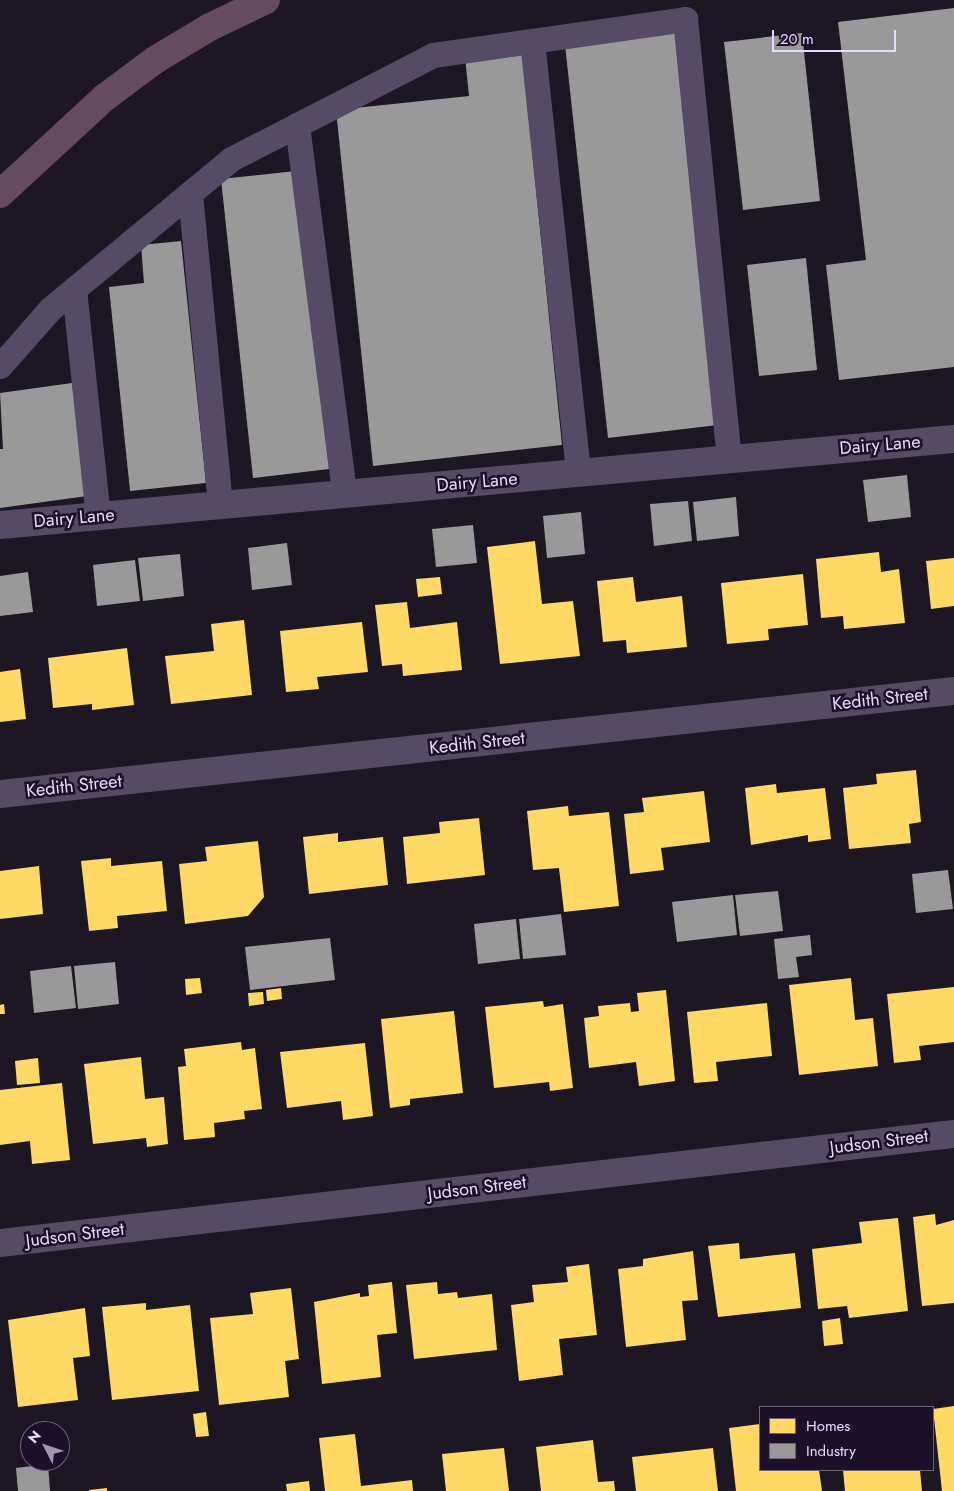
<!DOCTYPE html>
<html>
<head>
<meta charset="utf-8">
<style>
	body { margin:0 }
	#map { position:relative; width:954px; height:1491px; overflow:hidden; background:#1d1623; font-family:Jost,sans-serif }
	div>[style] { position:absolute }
	.homes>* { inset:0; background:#ffd966 }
	.industry>* { inset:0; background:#999 }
	.service>* { height:25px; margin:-12.5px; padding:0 12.5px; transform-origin:12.5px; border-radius:12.5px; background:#554b64 }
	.minor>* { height:28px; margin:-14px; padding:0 14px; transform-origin:14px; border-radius:14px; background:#554b64 }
	.motorway>* { height:28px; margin:-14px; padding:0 14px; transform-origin:14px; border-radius:14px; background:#644c5e }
	span { translate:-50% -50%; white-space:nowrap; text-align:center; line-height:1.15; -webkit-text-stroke:5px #1d1029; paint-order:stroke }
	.street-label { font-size:18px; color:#ead8ff }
	.legend { position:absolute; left:759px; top:1406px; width:175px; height:65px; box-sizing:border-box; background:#1d1029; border:1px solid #6f607f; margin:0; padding:6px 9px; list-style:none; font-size:15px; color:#ead8ff }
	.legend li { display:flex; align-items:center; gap:10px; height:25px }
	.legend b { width:25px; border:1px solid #6f607f }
	.north { position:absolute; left:20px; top:1421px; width:50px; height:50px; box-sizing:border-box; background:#1d1029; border:1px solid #6f607f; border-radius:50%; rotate:311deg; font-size:14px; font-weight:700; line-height:20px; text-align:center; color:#ead8ff }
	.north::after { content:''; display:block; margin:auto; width:18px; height:22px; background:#a294b2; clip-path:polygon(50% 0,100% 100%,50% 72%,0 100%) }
	.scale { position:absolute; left:772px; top:30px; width:124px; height:22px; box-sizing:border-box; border:2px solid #ead8ff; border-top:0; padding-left:6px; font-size:15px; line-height:18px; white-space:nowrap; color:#ead8ff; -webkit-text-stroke:4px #1d1029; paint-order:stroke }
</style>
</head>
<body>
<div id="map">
	<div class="homes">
		<i style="clip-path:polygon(535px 541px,542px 604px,573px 601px,580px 656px,500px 664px,487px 547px)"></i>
		<i style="clip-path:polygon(879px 552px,881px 572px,899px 569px,905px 623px,844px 629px,843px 616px,821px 618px,816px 559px)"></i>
		<i style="clip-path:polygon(954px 558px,954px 606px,931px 609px,926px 561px)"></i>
		<i style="clip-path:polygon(803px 574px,808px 625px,768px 629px,769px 640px,727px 644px,721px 583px)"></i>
		<i style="clip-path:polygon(440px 577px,442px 594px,418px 597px,416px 579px)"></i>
		<i style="clip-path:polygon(633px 577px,636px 602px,682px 596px,687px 647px,627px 653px,626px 640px,603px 642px,597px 581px)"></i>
		<i style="clip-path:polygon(407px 602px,410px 628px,457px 622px,462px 670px,403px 676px,402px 664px,382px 666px,375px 605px)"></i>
		<i style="clip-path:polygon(244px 620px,252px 695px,171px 704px,165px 656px,214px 651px,211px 624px)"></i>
		<i style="clip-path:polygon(362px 622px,368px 672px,317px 677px,319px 689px,286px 692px,280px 631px)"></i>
		<i style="clip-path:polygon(127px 648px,134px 705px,92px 710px,92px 704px,53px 708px,48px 658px)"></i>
		<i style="clip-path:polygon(20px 669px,26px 719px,0 722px,0 672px)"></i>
		<i style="clip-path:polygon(916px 770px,921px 822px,909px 824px,911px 843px,849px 849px,843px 788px,877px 784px,876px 774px)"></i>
		<i style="clip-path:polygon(776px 784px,777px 793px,825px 788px,831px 839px,808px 842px,808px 835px,751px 845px,745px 788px)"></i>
		<i style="clip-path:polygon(704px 791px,710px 842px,661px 848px,664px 870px,630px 874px,624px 814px,644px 812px,642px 798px)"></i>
		<i style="clip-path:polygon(568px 806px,569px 816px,609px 812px,619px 906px,564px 912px,559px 868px,533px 870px,527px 811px)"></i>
		<i style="clip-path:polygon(479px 818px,485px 875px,407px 884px,403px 837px,440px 833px,439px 822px)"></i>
		<i style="clip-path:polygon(338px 833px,338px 842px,383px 837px,388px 885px,309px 894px,303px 837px)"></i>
		<i style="clip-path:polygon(258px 841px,264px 897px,248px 916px,185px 924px,179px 864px,207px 861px,205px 847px)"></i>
		<i style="clip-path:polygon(111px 858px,111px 866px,162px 861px,167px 911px,117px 916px,118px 928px,89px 931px,81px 861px)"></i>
		<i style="clip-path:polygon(39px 866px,43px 914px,0 919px,0 871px)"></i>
		<i style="clip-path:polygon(200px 978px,202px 993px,186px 995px,185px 979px)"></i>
		<i style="clip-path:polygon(851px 978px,855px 1020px,873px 1018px,878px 1066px,799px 1075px,789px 985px)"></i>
		<i style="clip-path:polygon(954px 987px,954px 1042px,919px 1046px,921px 1060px,894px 1063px,887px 994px)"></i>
		<i style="clip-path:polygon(281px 988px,282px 999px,267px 1001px,266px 990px)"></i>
		<i style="clip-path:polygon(666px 990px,675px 1081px,639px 1086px,636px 1062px,589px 1068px,584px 1018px,599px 1016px,598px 1006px,630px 1003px,631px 1012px,639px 1011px,637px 993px)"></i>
		<i style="clip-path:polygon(263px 992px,264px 1004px,249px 1006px,248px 993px)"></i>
		<i style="clip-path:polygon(543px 1001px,544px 1007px,563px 1004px,573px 1088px,550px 1091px,549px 1082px,494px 1088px,485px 1007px)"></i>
		<i style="clip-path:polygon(767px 1003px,772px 1056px,716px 1062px,718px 1081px,694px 1083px,687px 1012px)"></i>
		<i style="clip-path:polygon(4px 1004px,5px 1014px,0 1014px,0 1005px)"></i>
		<i style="clip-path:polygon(454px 1011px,463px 1093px,410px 1099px,410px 1105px,390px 1108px,381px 1019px)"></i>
		<i style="clip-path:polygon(241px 1042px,242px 1050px,255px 1048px,262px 1109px,244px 1111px,245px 1119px,214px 1123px,215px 1137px,184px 1140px,178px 1067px,186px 1066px,184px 1049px)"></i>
		<i style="clip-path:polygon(365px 1043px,373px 1116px,343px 1120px,341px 1101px,287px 1108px,280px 1052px)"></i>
		<i style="clip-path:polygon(141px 1057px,145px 1099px,164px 1097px,168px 1144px,147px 1147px,146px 1138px,93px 1144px,84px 1064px)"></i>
		<i style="clip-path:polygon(38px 1058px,40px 1083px,17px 1085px,15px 1061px)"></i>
		<i style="clip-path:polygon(62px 1083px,70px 1160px,32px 1164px,30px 1141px,0 1145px,0 1090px)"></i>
		<i style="clip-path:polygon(935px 1214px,936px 1225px,954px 1220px,954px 1303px,922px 1306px,913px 1217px)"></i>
		<i style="clip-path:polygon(898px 1218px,908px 1311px,849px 1318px,847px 1306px,818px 1309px,812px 1249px,862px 1243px,859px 1222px)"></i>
		<i style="clip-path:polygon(739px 1243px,740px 1259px,795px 1253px,801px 1308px,718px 1317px,708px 1246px)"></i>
		<i style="clip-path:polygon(693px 1251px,698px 1300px,682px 1301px,686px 1340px,626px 1347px,618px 1269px,643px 1266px,643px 1259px)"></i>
		<i style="clip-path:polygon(589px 1264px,597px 1335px,559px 1339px,563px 1375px,519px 1381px,511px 1305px,534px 1302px,532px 1285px,568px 1282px,566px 1267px)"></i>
		<i style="clip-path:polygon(392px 1282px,397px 1333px,377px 1335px,381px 1377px,322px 1384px,314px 1302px,360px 1293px,360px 1297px,369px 1296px,368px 1285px)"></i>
		<i style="clip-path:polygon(437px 1282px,438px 1294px,457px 1292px,458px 1298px,492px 1294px,497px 1350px,414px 1359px,406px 1285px)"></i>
		<i style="clip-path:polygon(291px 1288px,299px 1359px,285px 1361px,289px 1397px,219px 1405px,210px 1318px,253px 1314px,250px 1293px)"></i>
		<i style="clip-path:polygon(146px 1303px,146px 1310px,190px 1305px,199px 1391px,112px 1400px,102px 1307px)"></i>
		<i style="clip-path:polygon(85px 1308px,90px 1356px,73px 1358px,78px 1400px,18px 1407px,8px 1320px)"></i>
		<i style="clip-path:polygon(840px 1318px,843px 1344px,824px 1346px,822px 1321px)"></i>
		<i style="clip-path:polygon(954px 1406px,954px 1491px,942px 1491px,933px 1409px)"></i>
		<i style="clip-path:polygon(206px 1412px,209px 1436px,196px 1437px,193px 1414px)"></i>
		<i style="clip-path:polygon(760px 1424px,760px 1470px,819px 1470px,822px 1491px,736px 1491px,729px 1428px)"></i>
		<i style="clip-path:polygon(355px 1434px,361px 1486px,412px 1480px,413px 1491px,325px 1491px,319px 1438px)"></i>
		<i style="clip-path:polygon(593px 1440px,598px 1482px,614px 1481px,615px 1491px,541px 1491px,536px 1447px)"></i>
		<i style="clip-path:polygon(504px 1448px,509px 1491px,446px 1491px,442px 1454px)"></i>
		<i style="clip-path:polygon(713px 1448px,718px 1491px,636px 1491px,632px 1457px)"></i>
		<i style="clip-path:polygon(843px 1470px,920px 1470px,922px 1491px,845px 1491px)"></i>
		<i style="clip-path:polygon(309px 1481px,310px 1491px,287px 1491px,286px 1484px)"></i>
		<i style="clip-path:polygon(107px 1488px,107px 1491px,89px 1491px,89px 1490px)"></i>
	</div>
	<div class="industry">
		<i style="clip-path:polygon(954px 8px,954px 367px,839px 380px,826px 265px,866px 260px,838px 22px)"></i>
		<i style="clip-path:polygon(675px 33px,718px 425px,608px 438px,565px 45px)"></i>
		<i style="clip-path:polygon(802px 33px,820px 201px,743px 210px,724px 42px)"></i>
		<i style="clip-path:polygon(522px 52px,562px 445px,373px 466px,336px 110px,469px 96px,465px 57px)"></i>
		<i style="clip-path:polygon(296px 171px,329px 469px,253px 478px,221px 179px)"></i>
		<i style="clip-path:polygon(181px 241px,206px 483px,130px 491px,109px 287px,144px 283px,141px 245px)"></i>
		<i style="clip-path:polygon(806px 258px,817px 370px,759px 376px,747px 265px)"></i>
		<i style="clip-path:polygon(72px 383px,87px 496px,0 508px,0 449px,3px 449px,0 393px)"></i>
		<i style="clip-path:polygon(907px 475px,911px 517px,868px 522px,863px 480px)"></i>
		<i style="clip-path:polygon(736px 497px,739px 536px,697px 541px,693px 502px)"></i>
		<i style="clip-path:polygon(688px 501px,692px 541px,654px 546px,650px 504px)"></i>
		<i style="clip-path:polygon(581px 512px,585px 554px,547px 558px,543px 516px)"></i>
		<i style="clip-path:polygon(473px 525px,477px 563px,436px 567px,432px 529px)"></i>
		<i style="clip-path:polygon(287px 543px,292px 585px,252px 590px,248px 548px)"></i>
		<i style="clip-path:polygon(180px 554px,184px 596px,143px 601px,138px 558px)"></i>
		<i style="clip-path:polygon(135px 560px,140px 601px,97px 606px,93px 565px)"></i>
		<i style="clip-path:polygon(28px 572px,33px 612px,0 616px,0 576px)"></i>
		<i style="clip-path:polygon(948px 870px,953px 909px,916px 913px,912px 874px)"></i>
		<i style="clip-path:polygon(778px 891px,783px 931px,740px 936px,735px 895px)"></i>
		<i style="clip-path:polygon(733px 895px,737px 935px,677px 942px,672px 902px)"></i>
		<i style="clip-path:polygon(561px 914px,566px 955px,523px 959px,519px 919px)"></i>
		<i style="clip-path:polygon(516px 919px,520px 959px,478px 964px,474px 924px)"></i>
		<i style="clip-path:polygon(810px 935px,812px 955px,796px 957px,799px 977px,778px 979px,774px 939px)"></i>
		<i style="clip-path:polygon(330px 938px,335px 980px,250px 990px,245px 947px)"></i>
		<i style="clip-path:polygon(115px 962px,119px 1004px,78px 1009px,74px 966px)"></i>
		<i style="clip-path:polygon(71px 966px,76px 1008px,34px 1013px,30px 971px)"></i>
		<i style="clip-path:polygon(48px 1464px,50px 1491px,18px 1491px,16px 1468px)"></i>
	</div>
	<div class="service">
		<i style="left:532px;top:41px;width:434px;rotate:83.9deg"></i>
		<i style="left:297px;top:125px;width:372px;rotate:82.7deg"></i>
		<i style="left:190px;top:193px;width:313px;rotate:84.5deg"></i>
		<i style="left:74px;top:289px;width:228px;rotate:84deg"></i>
		<i style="left:0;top:366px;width:76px;rotate:-48.7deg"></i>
		<i style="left:50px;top:309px;width:235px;rotate:-39.6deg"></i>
		<i style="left:231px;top:159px;width:227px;rotate:-27.2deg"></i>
		<i style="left:433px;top:55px;width:255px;rotate:-8.1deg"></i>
		<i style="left:685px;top:19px;width:442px;rotate:84.3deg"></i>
	</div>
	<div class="minor">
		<i style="left:0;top:525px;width:958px;rotate:-5.15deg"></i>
		<i style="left:0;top:794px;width:960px;rotate:-6.16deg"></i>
		<i style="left:0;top:1243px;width:960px;rotate:-6.52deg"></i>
	</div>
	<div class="motorway">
		<i style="left:0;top:194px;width:142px;rotate:-42.7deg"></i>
		<i style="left:104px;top:98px;width:64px;rotate:-36.7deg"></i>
		<i style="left:155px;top:60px;width:64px;rotate:-31deg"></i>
		<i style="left:210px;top:27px;width:62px;rotate:-25.7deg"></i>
	</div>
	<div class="street-label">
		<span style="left:880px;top:445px;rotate:-5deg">Dairy Lane</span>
		<span style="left:477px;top:482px;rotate:-5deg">Dairy Lane</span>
		<span style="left:74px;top:518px;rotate:-5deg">Dairy Lane</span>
		<span style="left:880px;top:699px;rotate:-6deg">Kedith Street</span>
		<span style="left:477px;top:743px;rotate:-6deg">Kedith Street</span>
		<span style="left:74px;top:786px;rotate:-6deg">Kedith Street</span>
		<span style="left:879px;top:1142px;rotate:-7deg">Judson Street</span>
		<span style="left:477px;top:1188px;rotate:-7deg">Judson Street</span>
		<span style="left:75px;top:1235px;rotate:-7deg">Judson Street</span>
	</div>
	<ul class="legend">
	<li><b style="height:14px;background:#ffd966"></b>Homes</li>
	<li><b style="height:14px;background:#999"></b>Industry</li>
	</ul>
	<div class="north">N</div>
	<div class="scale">20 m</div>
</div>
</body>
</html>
